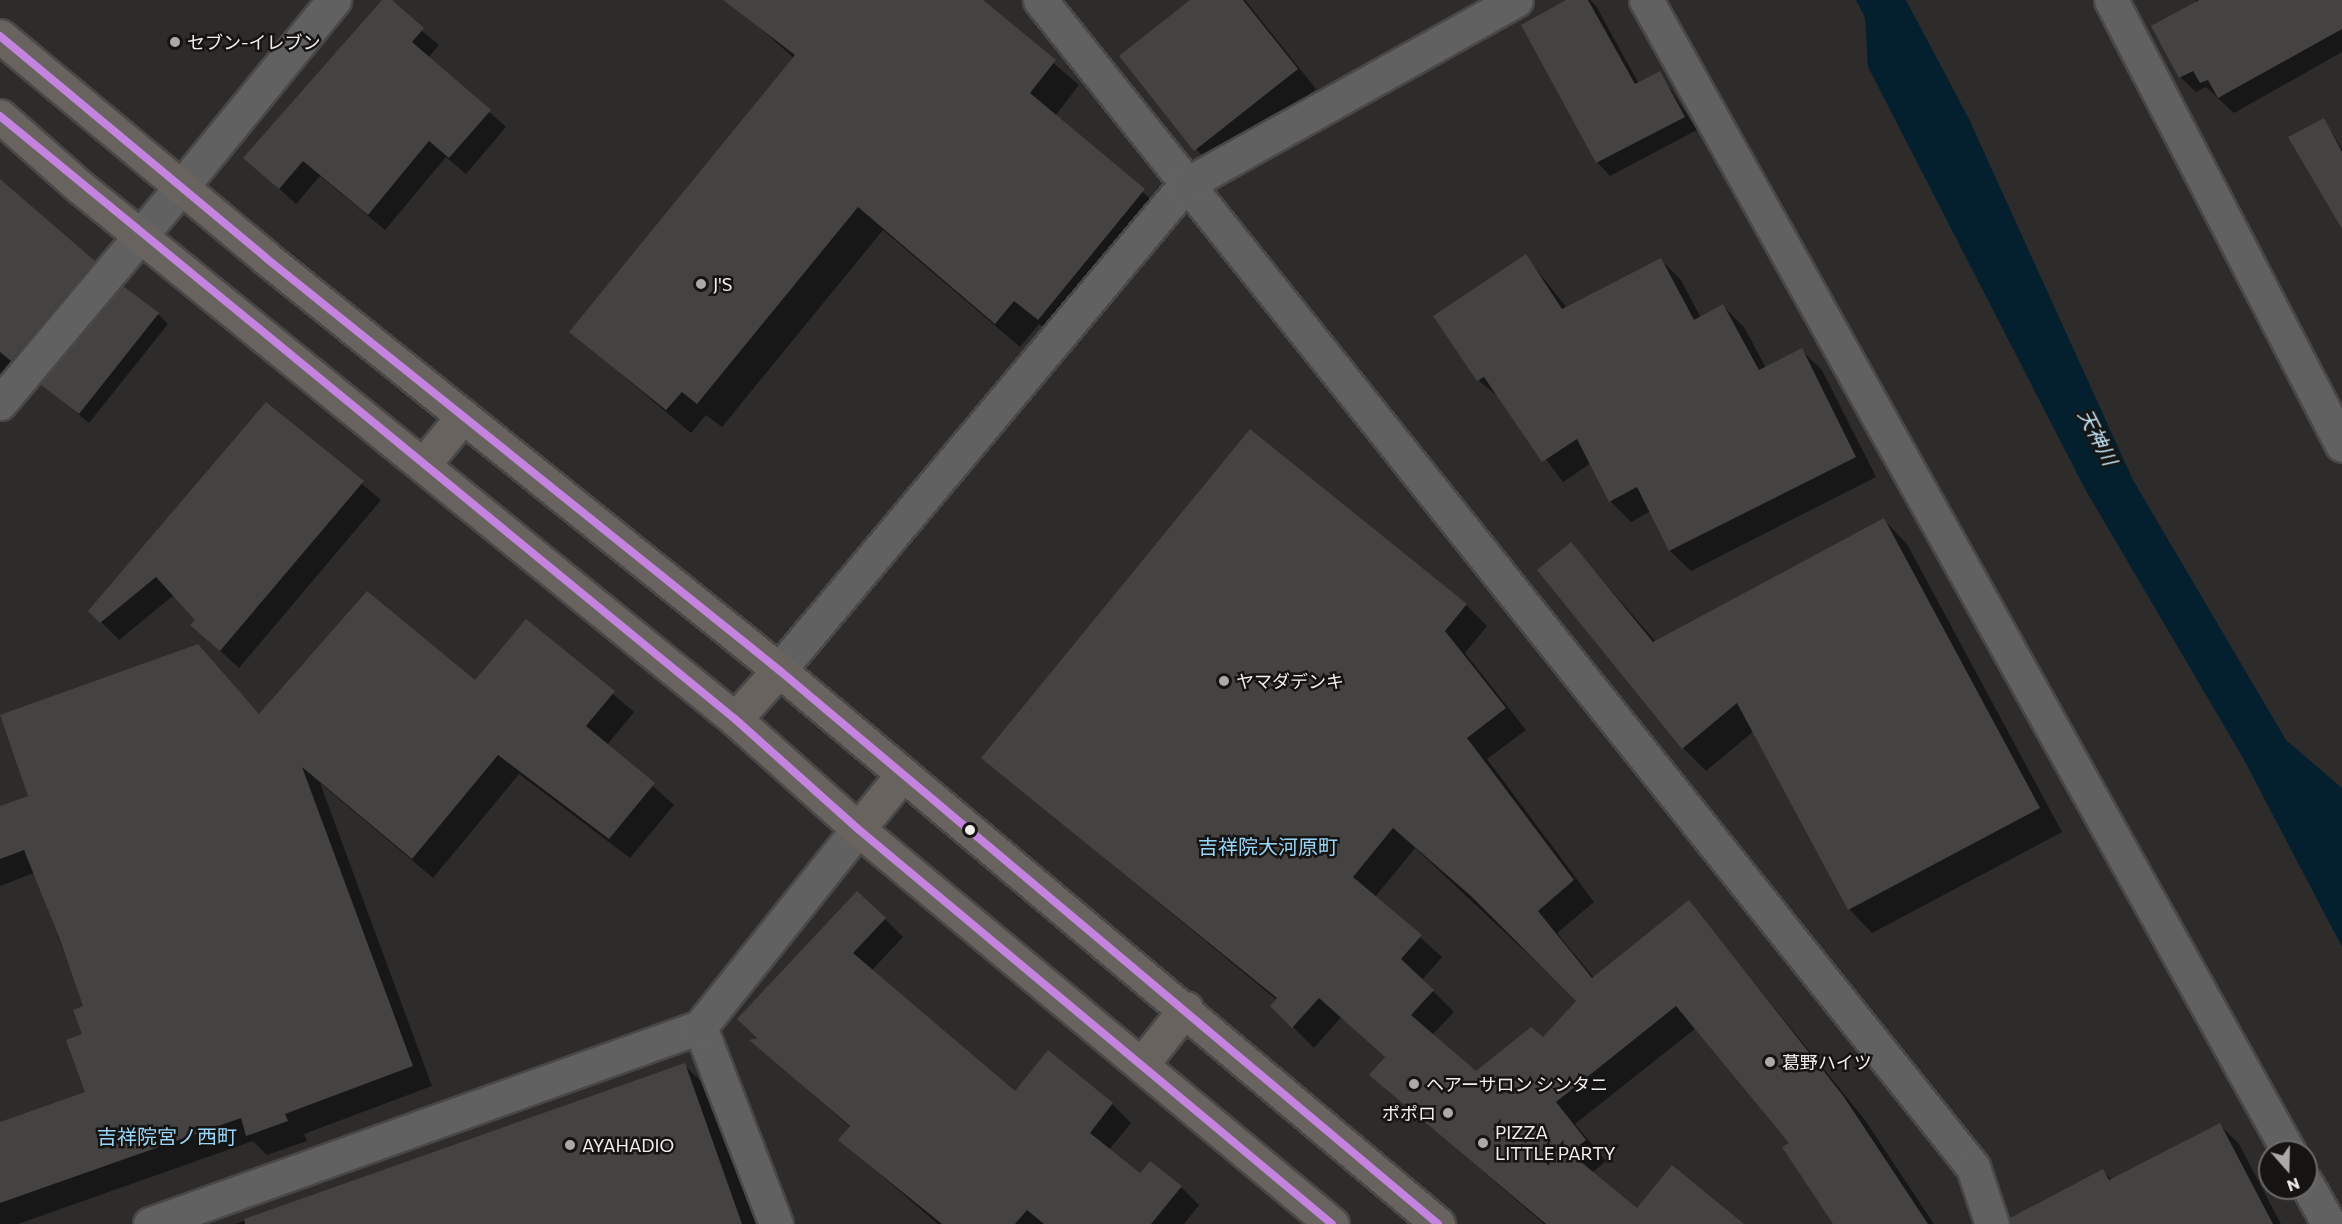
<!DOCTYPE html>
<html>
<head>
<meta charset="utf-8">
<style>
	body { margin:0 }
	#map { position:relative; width:2342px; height:1224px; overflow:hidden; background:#2d2c2b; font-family:Commissioner,"Noto Sans JP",sans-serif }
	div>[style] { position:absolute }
	.water>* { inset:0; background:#04202f }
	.shadow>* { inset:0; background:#0007 }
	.building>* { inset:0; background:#444342 }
	.roads { filter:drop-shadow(2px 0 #4a4847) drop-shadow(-2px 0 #4a4847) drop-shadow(0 2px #4a4847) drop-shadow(0 -2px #4a4847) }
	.minor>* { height:33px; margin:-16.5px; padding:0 16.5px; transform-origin:16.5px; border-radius:16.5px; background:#626161 }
	.tertiary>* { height:33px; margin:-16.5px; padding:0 16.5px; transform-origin:16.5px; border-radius:16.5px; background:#626161 }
	.primary>* { height:33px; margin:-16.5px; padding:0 16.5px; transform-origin:16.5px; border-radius:16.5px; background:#68635e }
	.bus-1>* { height:8px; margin:-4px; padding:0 4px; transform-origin:4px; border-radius:4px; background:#c483df }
	.dots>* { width:16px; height:16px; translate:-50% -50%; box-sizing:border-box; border:3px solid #151413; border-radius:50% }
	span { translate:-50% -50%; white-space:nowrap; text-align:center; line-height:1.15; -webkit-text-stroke:5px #151413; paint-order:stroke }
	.poi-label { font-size:18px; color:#f0eeed }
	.left { translate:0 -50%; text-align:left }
	.right { translate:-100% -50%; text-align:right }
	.water-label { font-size:20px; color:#c1e2f6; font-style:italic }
	.neighbourhood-label { font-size:20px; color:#98d6f9 }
	.north { position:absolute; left:2258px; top:1140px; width:60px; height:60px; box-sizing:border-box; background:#151413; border:2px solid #6d6b6a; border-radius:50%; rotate:160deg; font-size:16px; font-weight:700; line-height:24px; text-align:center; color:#f0eeed }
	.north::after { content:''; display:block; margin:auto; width:21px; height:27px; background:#acaaa9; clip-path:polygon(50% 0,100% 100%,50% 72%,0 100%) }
</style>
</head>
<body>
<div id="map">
	<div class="water">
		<i style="clip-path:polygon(1856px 0,1906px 0,1969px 119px,2133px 480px,2286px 740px,2342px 788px,2342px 947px,2243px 758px,2085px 489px,1868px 67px,1865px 18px)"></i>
	</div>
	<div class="shadow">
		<i style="clip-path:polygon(384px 0,439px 45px,428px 58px,506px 127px,466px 174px,446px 157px,385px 230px,320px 176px,296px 204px,245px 158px)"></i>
		<i style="clip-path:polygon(761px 0,980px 0,1079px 85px,1055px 116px,1168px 214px,1063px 343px,1039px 324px,1020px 347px,883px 230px,722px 427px,706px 415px,691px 433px,571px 332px,794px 58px,747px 17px)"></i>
		<i style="clip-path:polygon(1192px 0,1245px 0,1316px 89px,1215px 169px,1196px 149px)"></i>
		<i style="clip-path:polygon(1569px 0,1590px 0,1596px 6px,1639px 84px,1660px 73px,1697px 130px,1610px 176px,1597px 162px,1523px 25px)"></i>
		<i style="clip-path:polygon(2196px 0,2342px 0,2342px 52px,2234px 113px,2206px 87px,2196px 92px,2180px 77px)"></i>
		<i style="clip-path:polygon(2324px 120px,2342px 149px,2342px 222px)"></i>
		<i style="clip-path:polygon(0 181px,110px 278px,0 396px)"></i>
		<i style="clip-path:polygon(1526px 256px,1567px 308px,1661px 260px,1681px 280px,1701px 318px,1723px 306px,1744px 327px,1766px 368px,1801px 350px,1822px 370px,1876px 477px,1691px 571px,1670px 551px,1651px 511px,1631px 522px,1610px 501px,1591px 463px,1563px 482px,1501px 399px,1478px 380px)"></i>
		<i style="clip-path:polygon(158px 314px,168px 324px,89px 423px,42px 384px)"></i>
		<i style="clip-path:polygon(266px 404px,381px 500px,239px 668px,192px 625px,197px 620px,174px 595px,119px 640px,90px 611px)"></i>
		<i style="clip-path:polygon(1884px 520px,1907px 544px,2062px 832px,1872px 933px,1849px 909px,1754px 731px,1706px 771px,1683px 748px,1571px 544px,1656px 642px)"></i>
		<i style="clip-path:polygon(evenodd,1466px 605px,1487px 626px,1465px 653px,1526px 730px,1487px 759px,1594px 902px,1557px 933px,1594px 978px,1689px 902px,1865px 1120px,1934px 1224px,1835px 1224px,1791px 1143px,1696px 1028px,1575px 1124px,1606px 1161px,1592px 1173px,1637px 1210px,1742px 1224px,1544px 1224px,1371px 1075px,1386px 1058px,1341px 1017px,1314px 1048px,1272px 1006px,1277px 1000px,983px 758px,1466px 605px,1415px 848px,1578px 1001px,1544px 1039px,1476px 1073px,1432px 1035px,1454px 1012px,1422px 980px,1442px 957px,1375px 897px,1415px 848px)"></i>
		<i style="clip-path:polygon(526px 621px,634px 712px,607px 745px,674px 805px,630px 858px,519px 774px,433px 878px,320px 783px,432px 1086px,304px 1134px,307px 1141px,267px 1155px,253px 1141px,18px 1224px,0 1224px,0 1124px,87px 1093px,85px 1007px,34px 873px,0 886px,0 808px,30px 797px,197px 645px,260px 715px,475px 682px)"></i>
		<i style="clip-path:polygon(885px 919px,903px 937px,872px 970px,1015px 1093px,1048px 1052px,1112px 1104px,1131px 1123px,1109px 1150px,1140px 1175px,1181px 1187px,1199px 1205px,1184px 1224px,938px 1224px,840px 1140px,851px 1128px,752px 1041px)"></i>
		<i style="clip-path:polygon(684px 1065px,709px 1089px,757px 1224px,235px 1224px)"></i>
		<i style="clip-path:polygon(2220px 1125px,2239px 1144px,2281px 1224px,2040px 1224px,2103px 1171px,2112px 1180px)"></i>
	</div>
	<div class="building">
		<i style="clip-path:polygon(382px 0,392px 0,424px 28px,412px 42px,491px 110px,449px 158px,429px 141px,368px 215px,303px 161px,279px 189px,243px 158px)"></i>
		<i style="clip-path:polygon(723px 0,983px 0,1056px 60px,1030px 93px,1145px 189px,1038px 320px,1014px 301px,995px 324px,858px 207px,697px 404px,682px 392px,666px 410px,569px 332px,795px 55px)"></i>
		<i style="clip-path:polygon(1190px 0,1243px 0,1298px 69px,1194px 151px,1119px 56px)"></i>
		<i style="clip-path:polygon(1566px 0,1588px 0,1635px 84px,1660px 71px,1685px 117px,1596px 163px,1521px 25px)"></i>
		<i style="clip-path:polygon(2199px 0,2342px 0,2342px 29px,2218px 98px,2208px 80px,2200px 83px,2193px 71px,2179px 78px,2151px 26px)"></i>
		<i style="clip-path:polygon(2324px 118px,2342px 152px,2342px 229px,2288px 137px)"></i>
		<i style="clip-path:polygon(0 179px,95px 261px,11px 361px,0 352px)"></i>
		<i style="clip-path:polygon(1526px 254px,1562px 309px,1661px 258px,1694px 320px,1723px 304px,1759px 370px,1802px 348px,1856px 457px,1669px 551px,1637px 487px,1609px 502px,1577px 439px,1542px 462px,1484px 377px,1477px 381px,1433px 316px)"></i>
		<i style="clip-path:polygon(123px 286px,159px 313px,79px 414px,40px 384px)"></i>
		<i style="clip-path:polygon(266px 402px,364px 481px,220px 651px,190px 625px,195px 620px,156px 577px,100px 623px,88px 611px)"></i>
		<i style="clip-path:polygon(evenodd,1250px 429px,1467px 604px,1445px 631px,1506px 708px,1467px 738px,1574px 880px,1538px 911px,1592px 978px,1689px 900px,1844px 1097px,1928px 1224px,1833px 1224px,1782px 1147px,1789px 1143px,1676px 1006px,1556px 1102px,1586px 1140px,1570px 1153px,1637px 1208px,1672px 1165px,1744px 1224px,1546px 1224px,1369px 1075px,1385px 1057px,1319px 998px,1292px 1028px,1270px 1006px,1277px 998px,981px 758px,1250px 429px,1393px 828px,1471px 896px,1576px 1001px,1543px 1037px,1531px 1027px,1476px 1071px,1411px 1015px,1434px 990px,1401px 959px,1422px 935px,1353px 877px,1393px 828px)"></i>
		<i style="clip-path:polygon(1884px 518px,2040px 808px,1848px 910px,1737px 703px,1682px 749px,1537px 570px,1571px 542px,1653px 642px)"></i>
		<i style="clip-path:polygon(367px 591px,475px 680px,526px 619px,615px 691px,586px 726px,655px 783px,609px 839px,498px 755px,412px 859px,302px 767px,413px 1066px,285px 1114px,288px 1121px,246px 1136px,241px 1118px,0 1203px,0 1122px,85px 1092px,66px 1040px,82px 1034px,73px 1010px,83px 1006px,60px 940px,24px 850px,0 859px,0 806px,28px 796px,0 715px,198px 644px,259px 714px)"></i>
		<i style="clip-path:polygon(857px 891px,886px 918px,853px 953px,1015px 1091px,1048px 1050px,1113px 1103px,1090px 1133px,1140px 1173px,1150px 1161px,1182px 1186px,1151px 1224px,1044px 1224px,1027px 1210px,1015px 1224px,942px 1224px,838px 1140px,850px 1126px,749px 1040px,757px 1038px,737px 1019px)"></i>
		<i style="clip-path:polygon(685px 1063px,742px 1224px,245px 1224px,244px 1219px)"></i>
		<i style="clip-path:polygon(2220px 1123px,2273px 1224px,2010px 1224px,2010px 1218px,2103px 1169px,2109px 1180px)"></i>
	</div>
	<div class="roads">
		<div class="minor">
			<i style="left:1040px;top:0;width:1494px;rotate:51.36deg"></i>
			<i style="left:1973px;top:1167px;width:60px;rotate:71.6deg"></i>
			<i style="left:1646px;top:0;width:1319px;rotate:60.83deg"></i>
			<i style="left:2111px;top:0;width:501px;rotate:62.57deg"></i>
			<i style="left:183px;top:185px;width:239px;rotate:-50.8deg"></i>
			<i style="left:779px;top:670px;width:633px;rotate:-50.07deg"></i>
			<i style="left:1185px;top:185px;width:379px;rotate:-29.2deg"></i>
			<i style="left:2306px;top:1183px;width:47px;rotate:60.7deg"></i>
			<i style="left:150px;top:1224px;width:584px;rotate:-19.71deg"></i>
		</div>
		<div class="tertiary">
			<i style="left:0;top:403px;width:285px;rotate:-50deg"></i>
			<i style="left:776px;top:1224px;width:211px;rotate:-111.1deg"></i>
			<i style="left:700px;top:1027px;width:253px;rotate:-51.4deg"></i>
		</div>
		<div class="primary">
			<i style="left:0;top:36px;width:346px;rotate:39.8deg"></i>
			<i style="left:266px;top:258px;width:658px;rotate:38.77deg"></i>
			<i style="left:779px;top:670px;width:861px;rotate:40.05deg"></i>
			<i style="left:0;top:116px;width:107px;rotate:41.6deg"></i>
			<i style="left:80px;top:187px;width:844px;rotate:39.08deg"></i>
			<i style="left:735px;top:719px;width:165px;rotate:41.8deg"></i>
			<i style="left:858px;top:829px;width:617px;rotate:39.81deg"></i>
			<i style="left:424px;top:464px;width:62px;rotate:-50.9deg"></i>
			<i style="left:735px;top:719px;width:66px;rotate:-48.1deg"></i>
			<i style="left:858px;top:829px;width:71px;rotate:-50.7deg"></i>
			<i style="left:1142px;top:1064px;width:71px;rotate:-51.8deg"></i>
		</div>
	</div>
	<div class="bus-1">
		<i style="left:0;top:36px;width:346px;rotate:39.8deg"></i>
		<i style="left:266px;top:258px;width:658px;rotate:38.77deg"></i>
		<i style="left:779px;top:670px;width:861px;rotate:40.05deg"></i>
		<i style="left:0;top:116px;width:951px;rotate:39.37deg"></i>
		<i style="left:735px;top:719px;width:165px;rotate:41.8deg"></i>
		<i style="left:858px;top:829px;width:617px;rotate:39.81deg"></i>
	</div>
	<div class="dots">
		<i style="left:175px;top:42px;background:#acaaa9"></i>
		<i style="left:701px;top:284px;background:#acaaa9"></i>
		<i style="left:1224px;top:681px;background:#acaaa9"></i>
		<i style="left:970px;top:830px;background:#f0eeed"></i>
		<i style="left:1770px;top:1062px;background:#acaaa9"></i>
		<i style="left:1414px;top:1084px;background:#acaaa9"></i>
		<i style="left:1448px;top:1113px;background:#acaaa9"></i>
		<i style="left:1483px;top:1143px;background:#acaaa9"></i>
		<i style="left:570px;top:1145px;background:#acaaa9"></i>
	</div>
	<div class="poi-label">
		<span class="left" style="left:187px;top:42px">セブン-イレブン</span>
		<span class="left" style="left:713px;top:284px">J'S</span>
		<span class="left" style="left:1236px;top:681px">ヤマダデンキ</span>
		<span class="left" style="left:1782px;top:1062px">葛野ハイツ</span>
		<span class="left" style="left:1426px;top:1084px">ヘアーサロン シンタニ</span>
		<span class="right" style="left:1436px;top:1113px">ポポロ</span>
		<span class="left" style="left:1495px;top:1143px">PIZZA<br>LITTLE PARTY</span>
		<span class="left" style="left:582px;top:1145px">AYAHADIO</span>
	</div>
	<div class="water-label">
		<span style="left:2098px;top:437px;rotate:63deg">天神川</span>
	</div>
	<div class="neighbourhood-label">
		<span style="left:1268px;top:846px">吉祥院大河原町</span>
		<span style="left:167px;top:1136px">吉祥院宮ノ西町</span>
	</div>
	<div class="north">N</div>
</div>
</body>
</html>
